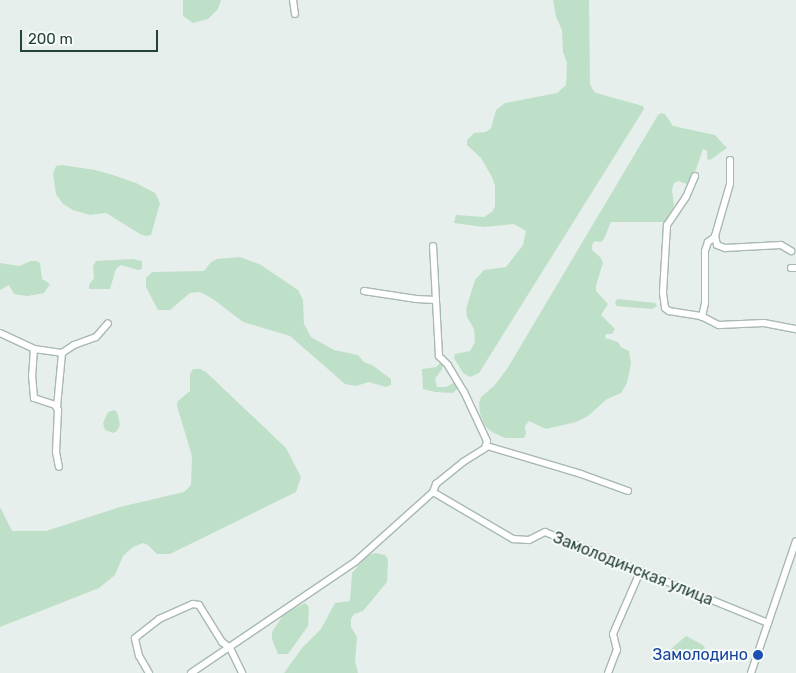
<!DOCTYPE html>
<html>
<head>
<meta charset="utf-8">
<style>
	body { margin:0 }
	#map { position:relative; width:796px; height:673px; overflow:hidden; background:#e6efeb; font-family:Rubik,sans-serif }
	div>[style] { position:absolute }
	.green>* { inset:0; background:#bfe0c8 }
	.roads { filter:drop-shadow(1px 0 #a8b8b2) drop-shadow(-1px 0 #a8b8b2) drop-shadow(0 1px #a8b8b2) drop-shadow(0 -1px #a8b8b2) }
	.minor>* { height:6px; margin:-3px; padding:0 3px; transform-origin:3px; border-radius:3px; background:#fff }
	.dots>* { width:14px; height:14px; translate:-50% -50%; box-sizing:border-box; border:2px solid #f7fbf9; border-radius:50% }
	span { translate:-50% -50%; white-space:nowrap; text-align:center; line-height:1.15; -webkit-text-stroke:4px #f7fbf9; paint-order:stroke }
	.street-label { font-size:16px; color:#24423a }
	.transit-label { font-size:16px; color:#164399 }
	.right { translate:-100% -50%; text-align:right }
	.scale { position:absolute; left:20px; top:30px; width:138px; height:22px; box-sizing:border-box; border:2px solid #24423a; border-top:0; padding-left:6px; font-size:15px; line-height:18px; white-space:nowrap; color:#24423a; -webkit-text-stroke:4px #f7fbf9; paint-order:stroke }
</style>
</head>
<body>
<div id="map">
	<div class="green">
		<i style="clip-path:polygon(183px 0,221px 0,218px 9px,208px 19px,193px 23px,183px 16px)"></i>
		<i style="clip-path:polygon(553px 0,589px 0,590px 84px,593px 90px,596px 93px,643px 106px,644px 109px,479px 373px,470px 377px,463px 373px,454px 358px,455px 354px,470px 351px,475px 342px,474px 329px,467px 317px,466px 309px,475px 280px,484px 270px,506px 267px,523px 245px,526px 231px,514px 224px,484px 227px,454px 223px,456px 215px,484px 217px,493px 211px,495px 206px,495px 186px,492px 177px,481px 158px,467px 145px,467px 140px,474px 133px,486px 132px,491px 128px,496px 110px,505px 103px,557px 93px,566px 85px,567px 63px,563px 52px,562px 30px,556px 17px)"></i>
		<i style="clip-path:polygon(661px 113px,665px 114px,673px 126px,715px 135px,727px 148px,710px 160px,707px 159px,707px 151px,703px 149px,692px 181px,687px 184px,678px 181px,674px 183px,672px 190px,674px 205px,670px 217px,666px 222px,611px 222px,604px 239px,601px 242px,595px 241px,592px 245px,592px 250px,601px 258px,603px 263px,596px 285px,596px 291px,608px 304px,601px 315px,615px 329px,612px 334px,606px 334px,605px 338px,618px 342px,621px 347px,629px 351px,631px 363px,627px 383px,621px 393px,607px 399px,588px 416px,576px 422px,546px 429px,529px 421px,525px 426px,526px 434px,524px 438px,505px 438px,492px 432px,485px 426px,480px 414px,479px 403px,481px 397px,494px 386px,507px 369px,658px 115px)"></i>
		<i style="clip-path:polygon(62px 165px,95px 170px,113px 175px,136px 183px,155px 193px,160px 203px,151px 235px,146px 236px,140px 234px,106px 213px,90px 215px,73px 210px,63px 204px,56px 194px,53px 174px,56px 166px)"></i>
		<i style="clip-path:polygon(240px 257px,261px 265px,298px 290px,303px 300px,304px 324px,311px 337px,334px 350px,358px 355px,364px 362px,372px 365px,391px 379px,391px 385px,386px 387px,369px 382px,356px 386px,345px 384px,290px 336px,243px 322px,213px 299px,200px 292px,190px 293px,170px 310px,158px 310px,146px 287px,146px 278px,152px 272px,204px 271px,211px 262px,217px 259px)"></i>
		<i style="clip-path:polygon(133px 259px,142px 261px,142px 269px,138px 270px,121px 265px,116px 269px,110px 289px,89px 289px,89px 285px,94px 278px,93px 266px,96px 261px)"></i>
		<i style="clip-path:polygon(31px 261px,37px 261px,40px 263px,42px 279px,50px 284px,44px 293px,27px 296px,14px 294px,9px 285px,0 290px,0 263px,19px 266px)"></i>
		<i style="clip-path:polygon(618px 299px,655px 303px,657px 306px,652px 309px,616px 306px,615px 302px)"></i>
		<i style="clip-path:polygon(440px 363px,443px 365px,442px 369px,435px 379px,437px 387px,446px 387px,455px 382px,458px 388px,453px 393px,435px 392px,423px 389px,422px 369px,436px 367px)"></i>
		<i style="clip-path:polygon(193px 369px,200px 369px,206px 372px,286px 448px,301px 477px,296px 492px,170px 554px,157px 554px,148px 545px,143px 543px,133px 547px,123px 556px,115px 575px,99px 588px,0 627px,0 507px,12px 531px,46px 531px,120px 507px,184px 492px,191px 485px,192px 456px,177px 406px,178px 401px,190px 391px,190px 374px)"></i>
		<i style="clip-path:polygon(114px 410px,117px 412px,120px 425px,117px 431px,113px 433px,105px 430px,103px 423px,108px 412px)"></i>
		<i style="clip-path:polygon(375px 553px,385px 555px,388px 559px,387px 582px,363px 611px,354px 614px,351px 619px,351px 627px,357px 637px,355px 661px,358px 673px,284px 673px,302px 648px,321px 629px,335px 603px,350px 601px,352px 573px,367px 556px)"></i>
		<i style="clip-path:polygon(305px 603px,309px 607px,308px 626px,288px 654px,278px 654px,272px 639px,272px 632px,284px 614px)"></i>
		<i style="clip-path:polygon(686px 636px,703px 645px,705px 648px,703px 652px,692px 652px,689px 660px,685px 662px,671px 649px)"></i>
	</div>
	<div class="roads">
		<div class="minor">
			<i style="left:293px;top:0;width:14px;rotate:82deg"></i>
			<i style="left:730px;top:160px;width:24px;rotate:90deg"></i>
			<i style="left:730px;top:184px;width:54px;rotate:106.1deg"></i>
			<i style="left:715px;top:236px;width:9px;rotate:77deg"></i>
			<i style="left:717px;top:245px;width:9px;rotate:21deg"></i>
			<i style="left:725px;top:248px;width:56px;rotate:-3.1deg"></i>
			<i style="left:781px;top:245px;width:12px;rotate:31deg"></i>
			<i style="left:695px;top:176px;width:23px;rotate:113deg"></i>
			<i style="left:686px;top:197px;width:34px;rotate:124deg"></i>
			<i style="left:667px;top:225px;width:68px;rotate:93.4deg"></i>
			<i style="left:663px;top:293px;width:15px;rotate:82deg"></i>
			<i style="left:665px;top:308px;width:5px;rotate:37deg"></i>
			<i style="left:669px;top:311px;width:32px;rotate:9deg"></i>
			<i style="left:701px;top:316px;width:20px;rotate:27deg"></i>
			<i style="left:719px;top:325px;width:45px;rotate:-2.5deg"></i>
			<i style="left:764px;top:323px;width:33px;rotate:11deg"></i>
			<i style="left:791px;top:268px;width:5px"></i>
			<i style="left:364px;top:291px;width:53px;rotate:8.7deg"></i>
			<i style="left:416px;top:299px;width:20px;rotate:3deg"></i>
			<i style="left:702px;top:317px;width:14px;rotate:-78deg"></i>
			<i style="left:705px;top:303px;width:52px;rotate:-90deg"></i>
			<i style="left:705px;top:251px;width:9px;rotate:-72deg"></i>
			<i style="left:708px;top:242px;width:9px;rotate:-36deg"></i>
			<i style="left:0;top:333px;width:38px;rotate:25deg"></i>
			<i style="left:34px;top:349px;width:26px;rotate:94deg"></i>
			<i style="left:32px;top:375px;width:23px;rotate:85deg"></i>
			<i style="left:34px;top:398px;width:22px;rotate:18deg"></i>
			<i style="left:55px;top:405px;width:6px;rotate:59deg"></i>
			<i style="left:58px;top:410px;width:42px;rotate:92.7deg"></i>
			<i style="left:56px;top:452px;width:15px;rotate:79deg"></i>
			<i style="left:34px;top:349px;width:28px;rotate:8deg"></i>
			<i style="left:62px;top:353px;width:14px;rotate:-34deg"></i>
			<i style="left:74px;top:345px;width:23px;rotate:-20deg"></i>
			<i style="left:96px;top:337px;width:18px;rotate:-49deg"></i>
			<i style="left:57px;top:407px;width:54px;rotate:-84.7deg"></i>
			<i style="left:487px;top:446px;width:98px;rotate:16.6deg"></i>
			<i style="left:581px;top:474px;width:50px;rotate:19.9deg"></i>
			<i style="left:433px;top:492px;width:9px;rotate:-69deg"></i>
			<i style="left:436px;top:484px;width:35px;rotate:-39deg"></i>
			<i style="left:463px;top:462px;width:26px;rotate:-32deg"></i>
			<i style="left:485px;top:448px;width:7px;rotate:-74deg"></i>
			<i style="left:487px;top:441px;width:54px;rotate:-115.1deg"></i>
			<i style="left:464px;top:392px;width:31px;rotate:-121deg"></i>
			<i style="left:448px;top:365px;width:13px;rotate:-135deg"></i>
			<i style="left:439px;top:356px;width:110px;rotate:-93.1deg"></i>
			<i style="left:149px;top:673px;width:20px;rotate:-120deg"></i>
			<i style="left:139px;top:656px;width:18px;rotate:-103deg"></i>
			<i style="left:135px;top:638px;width:31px;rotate:-38deg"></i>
			<i style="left:159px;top:619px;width:37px;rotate:-24deg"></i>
			<i style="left:193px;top:604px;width:6px;rotate:9deg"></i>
			<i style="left:199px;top:605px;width:44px;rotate:58.1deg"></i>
			<i style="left:222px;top:642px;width:10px;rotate:37deg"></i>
			<i style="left:230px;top:648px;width:28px;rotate:64deg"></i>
			<i style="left:191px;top:673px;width:198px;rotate:-34.1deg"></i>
			<i style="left:355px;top:562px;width:105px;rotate:-41.9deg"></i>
			<i style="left:433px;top:492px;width:93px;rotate:30.4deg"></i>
			<i style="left:513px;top:539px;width:16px;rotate:4deg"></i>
			<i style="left:529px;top:540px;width:18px;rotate:-27deg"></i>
			<i style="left:545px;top:532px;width:241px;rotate:22.2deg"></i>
			<i style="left:608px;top:673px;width:25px;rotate:-69deg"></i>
			<i style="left:617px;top:650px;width:16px;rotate:-104deg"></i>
			<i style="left:613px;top:634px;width:68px;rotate:-66.5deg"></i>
			<i style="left:751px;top:673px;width:139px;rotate:-71.2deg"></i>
		</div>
	</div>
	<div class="dots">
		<i style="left:758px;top:655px;background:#1a4fb4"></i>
	</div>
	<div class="street-label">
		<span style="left:633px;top:569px;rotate:22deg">Замолодинская улица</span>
	</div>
	<div class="transit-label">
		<span class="right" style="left:748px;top:655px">Замолодино</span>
	</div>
	<div class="scale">200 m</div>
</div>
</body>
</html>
